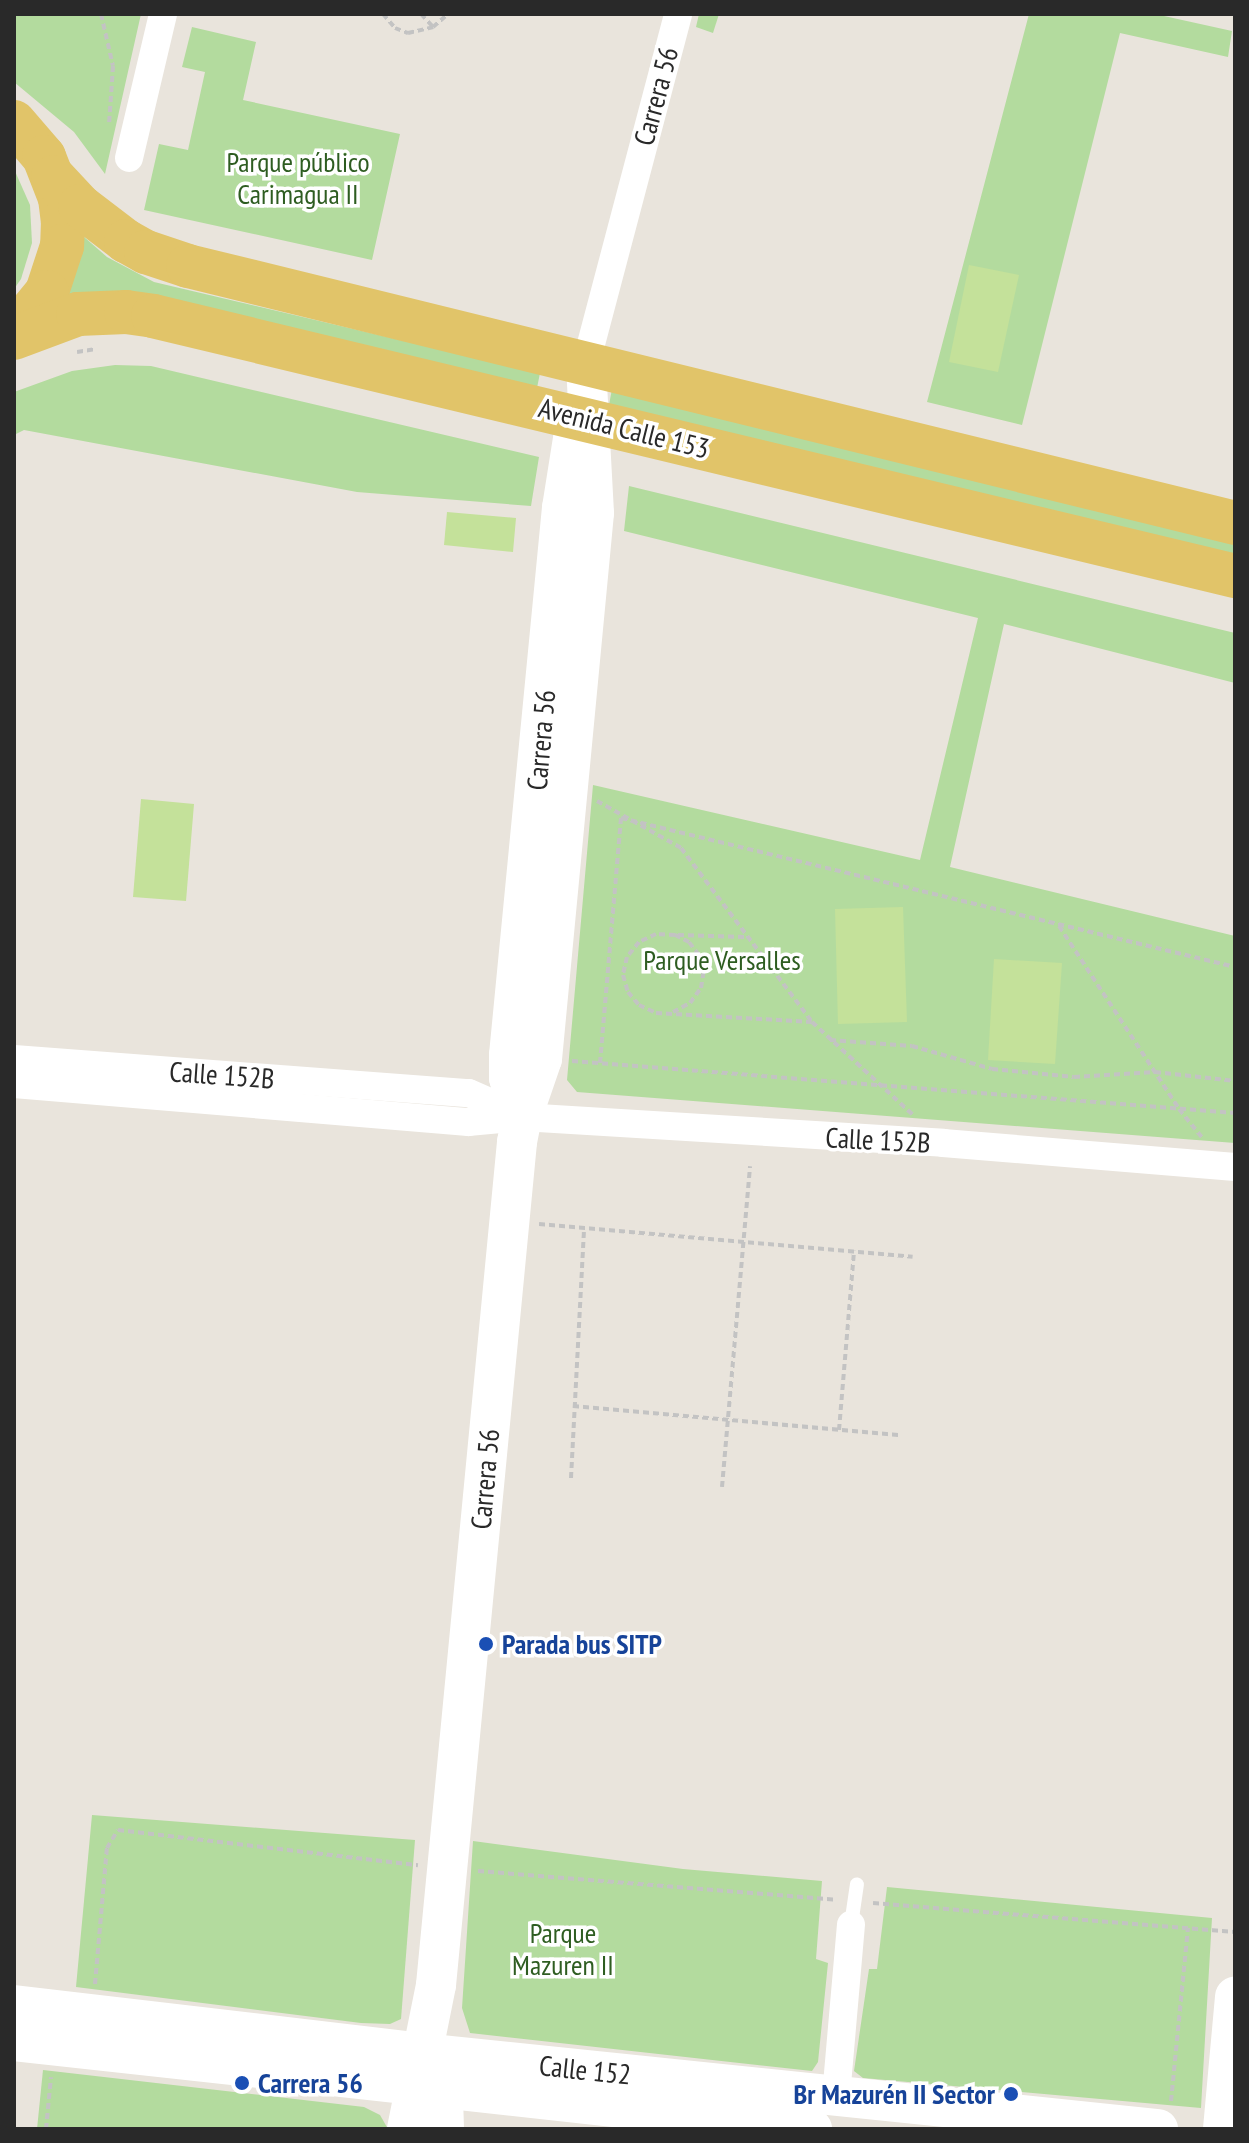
<!DOCTYPE html>
<html>
<head>
<meta charset="utf-8">
<style>
	body { margin:0 }
	#map { position:relative; width:1249px; height:2143px; overflow:hidden; background:#e9e4dc; font-family:"PT Sans Narrow",sans-serif }
	div>[style] { position:absolute }
	.green>* { inset:0; background:#b3db9e }
	.pitch>* { inset:0; background:#c4e19a }
	.path>* { height:4px; margin-top:-2px; transform-origin:0; background:repeating-linear-gradient(90deg,#c3c3c3 0 6px,transparent 0 10px) }
	.lane>* { height:14px; margin:-7px; padding:0 7px; transform-origin:7px; border-radius:7px; background:#fff }
	.street>* { height:28px; margin:-14px; padding:0 14px; transform-origin:14px; border-radius:14px; background:#fff }
	.secondary>* { height:40px; margin:-20px; padding:0 20px; transform-origin:20px; border-radius:20px; background:#fff }
	.primary>* { height:44px; margin:-22px; padding:0 22px; transform-origin:22px; border-radius:22px; background:#e1c469 }
	.dots>* { width:22px; height:22px; translate:-50% -50%; box-sizing:border-box; border:4px solid #fff; border-radius:50% }
	span { translate:-50% -50%; white-space:nowrap; text-align:center; line-height:1.15; -webkit-text-stroke:7px #fff; paint-order:stroke }
	.street-label { font-size:28px; color:#292929 }
	.park-label { font-size:28px; color:#2e5d21 }
	.transit-label { font-size:28px; color:#164399; font-weight:700 }
	.left { translate:0 -50%; text-align:left }
	.right { translate:-100% -50%; text-align:right }
	.frame { position:absolute; inset:0; border:16px solid #292929; pointer-events:none }
</style>
</head>
<body>
<div id="map">
	<div class="green">
		<i style="clip-path:polygon(14px 14px,141px 14px,105px 174px,74px 132px,14px 82px)"></i>
		<i style="clip-path:polygon(699px 14px,719px 14px,713px 33px,696px 27px)"></i>
		<i style="clip-path:polygon(1029px 14px,1155px 14px,1232px 31px,1228px 57px,1120px 33px,1022px 425px,927px 402px)"></i>
		<i style="clip-path:polygon(192px 27px,256px 42px,243px 100px,400px 134px,372px 260px,144px 210px,159px 144px,188px 150px,205px 72px,182px 67px)"></i>
		<i style="clip-path:polygon(14px 169px,30px 205px,32px 243px,21px 279px,14px 289px)"></i>
		<i style="clip-path:polygon(75px 229px,107px 257px,154px 282px,540px 373px,537px 388px,59px 308px)"></i>
		<i style="clip-path:polygon(115px 365px,151px 366px,539px 457px,531px 506px,357px 492px,24px 430px,14px 435px,14px 392px,72px 371px)"></i>
		<i style="clip-path:polygon(612px 389px,1235px 543px,1235px 559px,609px 405px)"></i>
		<i style="clip-path:polygon(629px 486px,1235px 633px,1235px 683px,1004px 624px,950px 867px,1235px 936px,1235px 1143px,577px 1092px,567px 1080px,593px 785px,920px 860px,978px 618px,624px 531px)"></i>
		<i style="clip-path:polygon(92px 1815px,415px 1840px,401px 2019px,390px 2024px,361px 2023px,76px 1987px)"></i>
		<i style="clip-path:polygon(473px 1841px,683px 1869px,822px 1881px,816px 1959px,828px 1963px,818px 2062px,812px 2071px,470px 2033px,462px 2008px)"></i>
		<i style="clip-path:polygon(887px 1887px,1212px 1918px,1201px 2108px,863px 2078px,854px 2071px,869px 1969px,877px 1969px)"></i>
		<i style="clip-path:polygon(43px 2070px,364px 2107px,380px 2115px,388px 2129px,37px 2129px)"></i>
	</div>
	<div class="pitch">
		<i style="clip-path:polygon(969px 265px,1019px 275px,998px 372px,949px 362px)"></i>
		<i style="clip-path:polygon(447px 512px,516px 518px,513px 552px,444px 545px)"></i>
		<i style="clip-path:polygon(141px 799px,194px 804px,186px 901px,133px 897px)"></i>
		<i style="clip-path:polygon(903px 907px,907px 1022px,838px 1024px,835px 909px)"></i>
		<i style="clip-path:polygon(994px 959px,1062px 963px,1055px 1064px,988px 1060px)"></i>
	</div>
	<div class="path">
		<i style="left:101px;top:14px;width:53px;rotate:77deg"></i>
		<i style="left:113px;top:66px;width:59px;rotate:93.9deg"></i>
		<i style="left:383px;top:14px;width:18px;rotate:49deg"></i>
		<i style="left:395px;top:28px;width:14px;rotate:21deg"></i>
		<i style="left:408px;top:33px;width:26px;rotate:-13deg"></i>
		<i style="left:421px;top:14px;width:18px;rotate:47deg"></i>
		<i style="left:433px;top:27px;width:20px;rotate:-41deg"></i>
		<i style="left:77px;top:352px;width:19px;rotate:-9deg"></i>
		<i style="left:597px;top:801px;width:96px;rotate:29.2deg"></i>
		<i style="left:681px;top:848px;width:218px;rotate:53deg"></i>
		<i style="left:812px;top:1022px;width:137px;rotate:42.6deg"></i>
		<i style="left:1059px;top:926px;width:219px;rotate:56.7deg"></i>
		<i style="left:1179px;top:1109px;width:36px;rotate:51deg"></i>
		<i style="left:678px;top:935px;width:67px;rotate:1.7deg"></i>
		<i style="left:673px;top:1012px;width:19px;rotate:-28deg"></i>
		<i style="left:690px;top:1003px;width:19px;rotate:-54deg"></i>
		<i style="left:701px;top:988px;width:18px;rotate:-81deg"></i>
		<i style="left:704px;top:970px;width:16px;rotate:-108deg"></i>
		<i style="left:699px;top:955px;width:16px;rotate:-128deg"></i>
		<i style="left:689px;top:942px;width:16px;rotate:-153deg"></i>
		<i style="left:675px;top:935px;width:19px;rotate:-177deg"></i>
		<i style="left:656px;top:934px;width:19px;rotate:155deg"></i>
		<i style="left:639px;top:942px;width:19px;rotate:129deg"></i>
		<i style="left:627px;top:957px;width:18px;rotate:103deg"></i>
		<i style="left:623px;top:975px;width:18px;rotate:74deg"></i>
		<i style="left:628px;top:992px;width:17px;rotate:50deg"></i>
		<i style="left:639px;top:1005px;width:19px;rotate:25deg"></i>
		<i style="left:656px;top:1013px;width:156px;rotate:3.3deg"></i>
		<i style="left:830px;top:1040px;width:82px;rotate:4.2deg"></i>
		<i style="left:912px;top:1046px;width:83px;rotate:16deg"></i>
		<i style="left:992px;top:1069px;width:82px;rotate:5.6deg"></i>
		<i style="left:1074px;top:1077px;width:81px;rotate:-3.5deg"></i>
		<i style="left:1155px;top:1072px;width:81px;rotate:6.4deg"></i>
		<i style="left:572px;top:1061px;width:665px;rotate:4.48deg"></i>
		<i style="left:600px;top:1063px;width:246px;rotate:-85.1deg"></i>
		<i style="left:621px;top:818px;width:632px;rotate:13.64deg"></i>
		<i style="left:539px;top:1224px;width:375px;rotate:5deg"></i>
		<i style="left:573px;top:1406px;width:329px;rotate:5.1deg"></i>
		<i style="left:839px;top:1430px;width:180px;rotate:-85.2deg"></i>
		<i style="left:571px;top:1478px;width:249px;rotate:-87deg"></i>
		<i style="left:722px;top:1487px;width:322px;rotate:-85deg"></i>
		<i style="left:478px;top:1871px;width:359px;rotate:4.6deg"></i>
		<i style="left:873px;top:1903px;width:363px;rotate:4.6deg"></i>
		<i style="left:95px;top:1984px;width:137px;rotate:-85deg"></i>
		<i style="left:107px;top:1848px;width:21px;rotate:-59deg"></i>
		<i style="left:118px;top:1830px;width:302px;rotate:6.7deg"></i>
		<i style="left:1171px;top:2101px;width:174px;rotate:-84.4deg"></i>
		<i style="left:46px;top:2129px;width:52px;rotate:-84.5deg"></i>
	</div>
	<div class="lane">
		<i style="left:851px;top:1925px;width:41px;rotate:-81.7deg"></i>
	</div>
	<div class="street">
		<i style="left:129px;top:158px;width:148px;rotate:-76.7deg"></i>
		<i style="left:586px;top:363px;width:361px;rotate:-75.2deg"></i>
		<i style="left:14px;top:1059px;width:456px;rotate:4.3deg"></i>
		<i style="left:469px;top:1093px;width:57px;rotate:23.9deg"></i>
		<i style="left:14px;top:1084px;width:456px;rotate:4.8deg"></i>
		<i style="left:468px;top:1122px;width:54px;rotate:-5.3deg"></i>
		<i style="left:522px;top:1117px;width:422px;rotate:3.5deg"></i>
		<i style="left:943px;top:1143px;width:293px;rotate:4.7deg"></i>
		<i style="left:836px;top:2096px;width:172px;rotate:-85deg"></i>
	</div>
	<div class="secondary">
		<i style="left:522px;top:1117px;width:41px;rotate:-108.4deg"></i>
		<i style="left:509px;top:1078px;width:23px;rotate:-90deg"></i>
		<i style="left:509px;top:1055px;width:550px;rotate:-84.47deg"></i>
		<i style="left:562px;top:508px;width:83px;rotate:-81deg"></i>
		<i style="left:14px;top:2005px;width:410px;rotate:6.7deg"></i>
		<i style="left:421px;top:2053px;width:741px;rotate:5.89deg"></i>
		<i style="left:14px;top:2041px;width:803px;rotate:6.29deg"></i>
		<i style="left:442px;top:2065px;width:64px;rotate:88.2deg"></i>
		<i style="left:407px;top:2129px;width:147px;rotate:-78.6deg"></i>
		<i style="left:436px;top:1985px;width:847px;rotate:-84.51deg"></i>
		<i style="left:517px;top:1142px;width:25px;rotate:-79deg"></i>
		<i style="left:522px;top:1117px;width:61px;rotate:-71deg"></i>
		<i style="left:542px;top:1059px;width:548px;rotate:-84.56deg"></i>
		<i style="left:594px;top:513px;width:150px;rotate:-93.1deg"></i>
		<i style="left:1223px;top:2129px;width:133px;rotate:-84.8deg"></i>
	</div>
	<div class="primary">
		<i style="left:14px;top:122px;width:46px;rotate:49.4deg"></i>
		<i style="left:44px;top:157px;width:44px;rotate:68.7deg"></i>
		<i style="left:60px;top:198px;width:23px;rotate:83deg"></i>
		<i style="left:63px;top:221px;width:25px;rotate:92deg"></i>
		<i style="left:62px;top:246px;width:48px;rotate:108.1deg"></i>
		<i style="left:47px;top:292px;width:52px;rotate:129.5deg"></i>
		<i style="left:53px;top:177px;width:40px;rotate:47deg"></i>
		<i style="left:80px;top:206px;width:58px;rotate:37.3deg"></i>
		<i style="left:126px;top:241px;width:23px;rotate:29deg"></i>
		<i style="left:146px;top:252px;width:44px;rotate:18.4deg"></i>
		<i style="left:188px;top:266px;width:1078px;rotate:13.79deg"></i>
		<i style="left:14px;top:338px;width:68px;rotate:-20.6deg"></i>
		<i style="left:78px;top:314px;width:48px;rotate:-2.4deg"></i>
		<i style="left:126px;top:312px;width:27px;rotate:8deg"></i>
		<i style="left:153px;top:316px;width:1113px;rotate:13.51deg"></i>
	</div>
	<div class="dots">
		<i style="left:486px;top:1644px;background:#1a4fb4"></i>
		<i style="left:242px;top:2083px;background:#1a4fb4"></i>
		<i style="left:1011px;top:2094px;background:#1a4fb4"></i>
	</div>
	<div class="street-label">
		<span style="left:656px;top:96px;rotate:-75deg">Carrera 56</span>
		<span style="left:624px;top:428px;rotate:14deg">Avenida Calle 153</span>
		<span style="left:541px;top:740px;rotate:-85deg">Carrera 56</span>
		<span style="left:222px;top:1075px;rotate:4deg">Calle 152B</span>
		<span style="left:878px;top:1140px;rotate:3deg">Calle 152B</span>
		<span style="left:485px;top:1479px;rotate:-85deg">Carrera 56</span>
		<span style="left:585px;top:2070px;rotate:6deg">Calle 152</span>
	</div>
	<div class="park-label">
		<span style="left:298px;top:178px">Parque público<br>Carimagua II</span>
		<span style="left:722px;top:960px">Parque Versalles</span>
		<span style="left:563px;top:1949px">Parque<br>Mazuren II</span>
	</div>
	<div class="transit-label">
		<span class="left" style="left:502px;top:1644px">Parada bus SITP</span>
		<span class="left" style="left:258px;top:2083px">Carrera 56</span>
		<span class="right" style="left:995px;top:2094px">Br Mazurén II Sector</span>
	</div>
	<div class="frame"></div>
</div>
</body>
</html>
